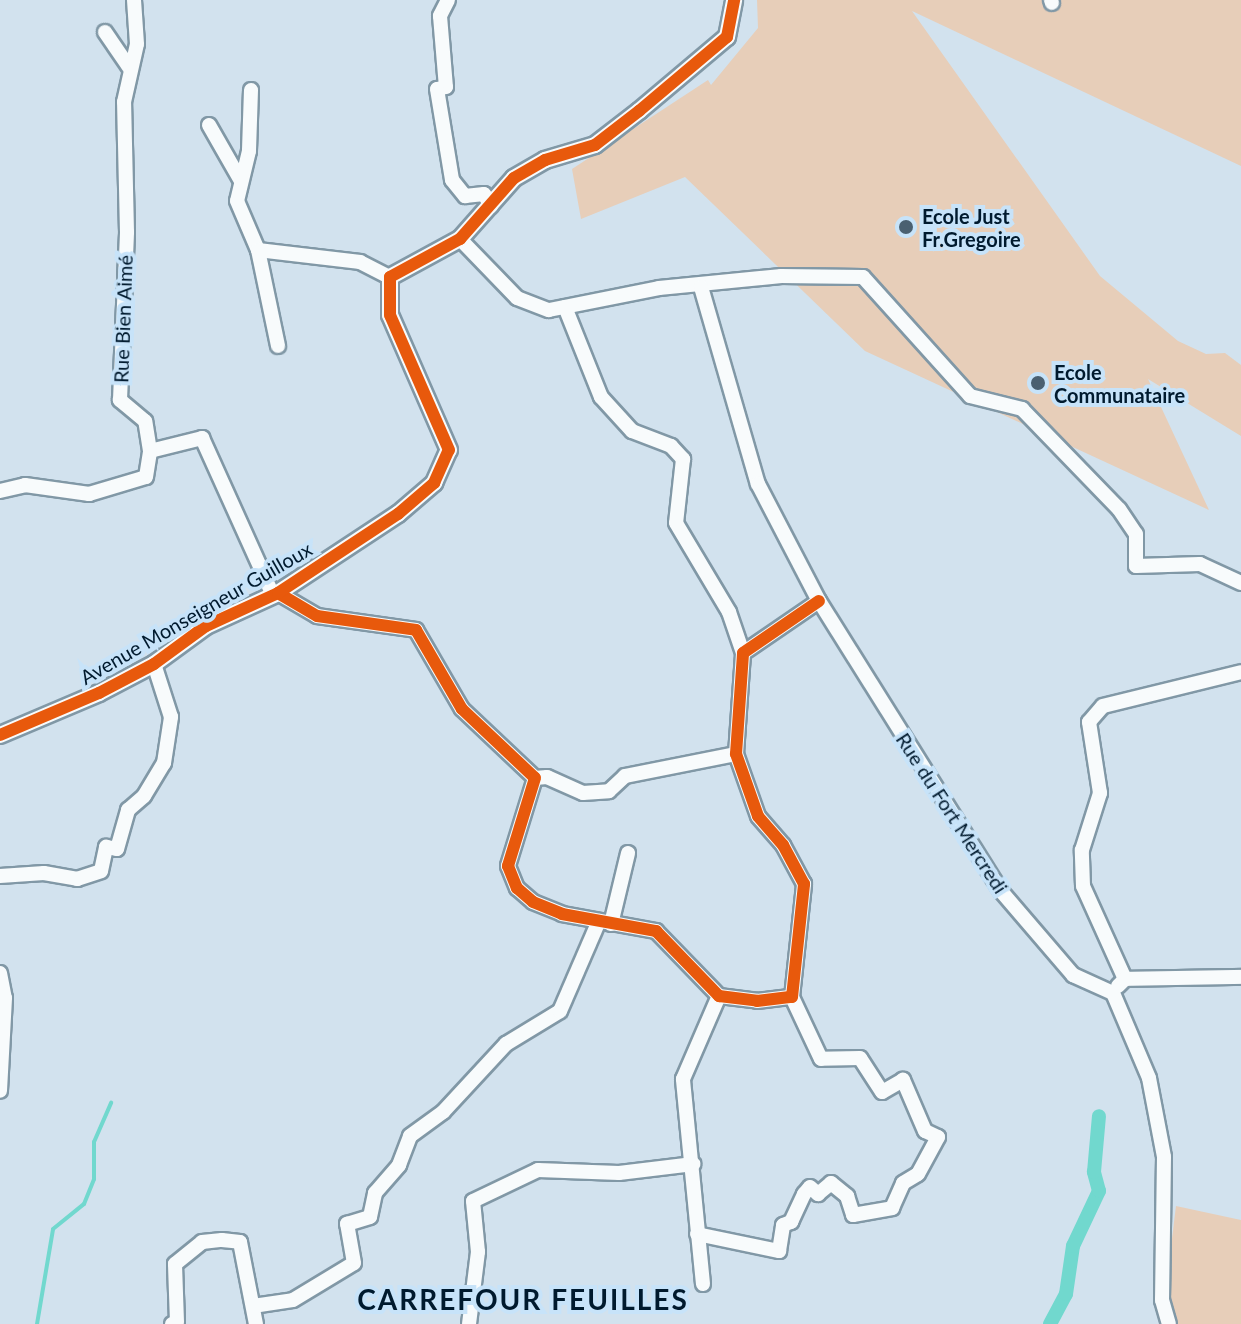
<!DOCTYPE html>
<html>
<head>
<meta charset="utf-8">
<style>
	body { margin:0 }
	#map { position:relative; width:1241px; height:1324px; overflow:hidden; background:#d2e2ee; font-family:Lato,sans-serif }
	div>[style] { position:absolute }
	.green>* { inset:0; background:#e7ceb9 }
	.stream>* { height:4px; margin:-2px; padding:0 2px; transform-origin:2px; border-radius:2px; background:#71d8ce }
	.canal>* { height:14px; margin:-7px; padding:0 7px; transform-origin:7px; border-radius:7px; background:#71d8ce }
	.roads { filter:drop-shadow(2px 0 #8198a6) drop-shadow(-2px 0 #8198a6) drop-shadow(0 2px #8198a6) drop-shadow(0 -2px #8198a6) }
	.minor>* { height:14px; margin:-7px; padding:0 7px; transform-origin:7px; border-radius:7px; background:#f8fbfc }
	.tertiary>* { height:16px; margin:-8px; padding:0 8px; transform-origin:8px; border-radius:8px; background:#f8fbfc }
	.cycleway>* { height:12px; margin:-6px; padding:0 6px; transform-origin:6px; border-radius:6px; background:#e8590c }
	.dots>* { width:22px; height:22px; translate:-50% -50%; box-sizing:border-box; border:4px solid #c7e3f9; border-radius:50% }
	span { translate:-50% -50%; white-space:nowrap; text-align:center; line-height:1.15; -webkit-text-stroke:8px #c7e3f9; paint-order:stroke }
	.poi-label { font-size:20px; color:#001a2e; font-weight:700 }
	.left { translate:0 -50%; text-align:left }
	.street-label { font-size:20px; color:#001a2e }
	.district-label { font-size:28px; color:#001a2e; font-weight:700; letter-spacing:2px }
</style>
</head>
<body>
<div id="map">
	<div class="green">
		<i style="clip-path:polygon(757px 0,1241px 0,1241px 166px,912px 11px,1100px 276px,1178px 341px,1206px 354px,1225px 353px,1241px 365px,1241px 436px,1148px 379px,1209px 510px,865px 351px,685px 177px,581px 219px,572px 169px,708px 80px,711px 85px,758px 28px)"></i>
		<i style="clip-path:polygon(1176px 1206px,1241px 1220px,1241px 1324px,1176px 1324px,1167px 1279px)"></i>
	</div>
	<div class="stream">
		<i style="left:37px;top:1324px;width:96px;rotate:-80.4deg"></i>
		<i style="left:53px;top:1229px;width:40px;rotate:-39deg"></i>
		<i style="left:84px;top:1204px;width:27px;rotate:-68deg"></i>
		<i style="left:94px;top:1179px;width:37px;rotate:-90deg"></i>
		<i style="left:94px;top:1142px;width:43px;rotate:-66.4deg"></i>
	</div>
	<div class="canal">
		<i style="left:1050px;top:1324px;width:34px;rotate:-62deg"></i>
		<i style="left:1066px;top:1294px;width:49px;rotate:-81.7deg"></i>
		<i style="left:1073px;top:1246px;width:61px;rotate:-64.7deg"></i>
		<i style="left:1099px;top:1191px;width:20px;rotate:-105deg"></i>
		<i style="left:1094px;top:1172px;width:56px;rotate:-84.9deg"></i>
	</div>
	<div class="roads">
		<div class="minor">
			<i style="left:448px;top:0;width:18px;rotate:117deg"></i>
			<i style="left:440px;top:16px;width:71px;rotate:85.2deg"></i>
			<i style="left:446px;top:87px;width:9px;rotate:167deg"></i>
			<i style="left:437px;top:89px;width:92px;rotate:80.6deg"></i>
			<i style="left:452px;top:180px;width:21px;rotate:51deg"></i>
			<i style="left:465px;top:196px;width:19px;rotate:-6deg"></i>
			<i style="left:484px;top:194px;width:14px;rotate:60deg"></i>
			<i style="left:1051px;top:0;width:3px;rotate:72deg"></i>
			<i style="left:105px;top:32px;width:42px;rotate:55.6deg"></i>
			<i style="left:251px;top:90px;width:61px;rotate:91.9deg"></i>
			<i style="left:249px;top:151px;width:51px;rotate:103.5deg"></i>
			<i style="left:237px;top:201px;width:53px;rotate:66.8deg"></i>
			<i style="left:258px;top:250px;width:103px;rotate:6.7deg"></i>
			<i style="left:360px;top:262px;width:34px;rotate:27deg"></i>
			<i style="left:209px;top:125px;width:64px;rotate:60.3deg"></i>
			<i style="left:460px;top:239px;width:82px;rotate:46deg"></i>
			<i style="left:517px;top:298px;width:34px;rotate:21deg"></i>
			<i style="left:549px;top:310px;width:112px;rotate:-11.3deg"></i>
			<i style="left:659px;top:288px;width:123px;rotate:-5.6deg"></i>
			<i style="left:781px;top:276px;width:82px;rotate:0.7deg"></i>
			<i style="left:863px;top:277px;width:160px;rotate:48deg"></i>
			<i style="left:970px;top:396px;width:54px;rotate:14deg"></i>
			<i style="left:1022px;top:409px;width:139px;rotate:45.9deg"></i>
			<i style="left:1119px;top:509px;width:30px;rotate:56deg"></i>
			<i style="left:1136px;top:534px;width:32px;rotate:90deg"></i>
			<i style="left:1136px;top:566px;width:64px;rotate:-1.8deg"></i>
			<i style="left:1200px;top:564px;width:45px;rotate:24.9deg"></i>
			<i style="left:258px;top:250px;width:98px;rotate:78.2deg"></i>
			<i style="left:701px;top:287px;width:205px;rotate:73.9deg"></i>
			<i style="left:758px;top:484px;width:132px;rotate:62.5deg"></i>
			<i style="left:819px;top:601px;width:342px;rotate:57.9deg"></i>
			<i style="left:1001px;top:891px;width:111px;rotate:49.4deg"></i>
			<i style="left:1073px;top:975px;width:44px;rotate:24.2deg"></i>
			<i style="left:1113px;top:993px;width:92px;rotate:67deg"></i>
			<i style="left:1149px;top:1078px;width:80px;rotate:79.2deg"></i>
			<i style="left:1164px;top:1157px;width:143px;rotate:90.8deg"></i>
			<i style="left:1162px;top:1300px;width:25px;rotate:74deg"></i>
			<i style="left:565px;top:307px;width:97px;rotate:68.2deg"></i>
			<i style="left:601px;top:397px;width:46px;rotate:47.6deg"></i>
			<i style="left:632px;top:431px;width:42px;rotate:21deg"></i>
			<i style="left:671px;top:446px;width:18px;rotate:47deg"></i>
			<i style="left:683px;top:459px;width:64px;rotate:96.2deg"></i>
			<i style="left:676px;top:523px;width:104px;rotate:59.2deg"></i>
			<i style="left:729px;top:612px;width:43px;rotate:71.1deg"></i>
			<i style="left:150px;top:451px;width:54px;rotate:-14deg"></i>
			<i style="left:202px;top:438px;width:172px;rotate:65.7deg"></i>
			<i style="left:0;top:491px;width:26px;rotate:-13deg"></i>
			<i style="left:25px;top:485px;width:65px;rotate:8deg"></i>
			<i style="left:89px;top:494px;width:59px;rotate:-16.6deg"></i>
			<i style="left:146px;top:477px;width:26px;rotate:-81deg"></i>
			<i style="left:150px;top:451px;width:30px;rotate:-99deg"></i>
			<i style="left:145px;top:421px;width:33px;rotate:-140deg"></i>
			<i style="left:120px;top:400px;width:168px;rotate:-87.6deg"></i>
			<i style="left:127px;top:232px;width:130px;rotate:-91.3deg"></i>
			<i style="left:124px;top:102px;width:59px;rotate:-77.4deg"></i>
			<i style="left:137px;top:44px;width:44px;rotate:-93.9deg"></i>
			<i style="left:278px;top:593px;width:45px;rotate:30.5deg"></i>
			<i style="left:317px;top:616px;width:100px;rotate:8deg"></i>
			<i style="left:416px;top:630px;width:91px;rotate:59.8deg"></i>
			<i style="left:462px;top:709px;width:100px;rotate:43.4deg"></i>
			<i style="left:535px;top:778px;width:92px;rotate:107.1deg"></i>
			<i style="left:508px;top:866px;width:24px;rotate:68deg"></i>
			<i style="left:517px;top:888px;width:21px;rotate:41deg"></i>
			<i style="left:533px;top:902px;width:31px;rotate:22deg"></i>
			<i style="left:562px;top:914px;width:96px;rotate:10.3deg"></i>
			<i style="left:656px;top:931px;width:91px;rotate:45.9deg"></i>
			<i style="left:719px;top:996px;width:38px;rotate:7deg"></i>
			<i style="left:757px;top:1001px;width:35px;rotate:-7deg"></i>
			<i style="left:792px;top:997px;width:114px;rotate:-83.9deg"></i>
			<i style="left:804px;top:884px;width:44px;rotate:-118.3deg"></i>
			<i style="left:783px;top:845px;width:38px;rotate:-131deg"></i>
			<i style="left:758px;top:816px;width:66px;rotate:-109.5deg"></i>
			<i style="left:736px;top:754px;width:101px;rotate:-86deg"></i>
			<i style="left:743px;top:653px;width:92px;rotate:-34.4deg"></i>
			<i style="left:535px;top:778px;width:12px;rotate:-5deg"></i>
			<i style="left:547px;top:777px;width:39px;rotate:24deg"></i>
			<i style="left:583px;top:793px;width:26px;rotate:-4deg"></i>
			<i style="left:609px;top:791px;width:22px;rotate:-43deg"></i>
			<i style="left:625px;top:776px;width:113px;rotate:-11.2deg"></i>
			<i style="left:0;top:876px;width:44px;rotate:-3.9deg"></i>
			<i style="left:44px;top:873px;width:34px;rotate:10deg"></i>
			<i style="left:77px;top:879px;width:25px;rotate:-18deg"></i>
			<i style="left:101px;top:871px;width:25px;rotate:-78deg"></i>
			<i style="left:106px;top:847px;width:11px;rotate:10deg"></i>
			<i style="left:117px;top:849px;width:41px;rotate:-74.2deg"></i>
			<i style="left:128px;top:810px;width:21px;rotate:-41deg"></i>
			<i style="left:144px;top:796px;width:39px;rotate:-59deg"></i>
			<i style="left:164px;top:763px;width:47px;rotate:-81.3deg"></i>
			<i style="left:171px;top:717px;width:56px;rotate:-107.8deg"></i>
			<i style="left:611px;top:924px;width:73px;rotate:-76.5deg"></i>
			<i style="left:0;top:973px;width:25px;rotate:79deg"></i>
			<i style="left:5px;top:998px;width:93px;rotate:93.1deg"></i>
			<i style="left:1125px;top:979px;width:102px;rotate:-114.3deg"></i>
			<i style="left:1083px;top:886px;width:36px;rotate:-92deg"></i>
			<i style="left:1082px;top:850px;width:60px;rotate:-72.5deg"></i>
			<i style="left:1100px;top:793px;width:72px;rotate:-98.8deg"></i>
			<i style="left:1089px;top:722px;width:21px;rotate:-49deg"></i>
			<i style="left:1103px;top:706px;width:142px;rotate:-13.8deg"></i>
			<i style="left:1118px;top:986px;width:10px;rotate:-45deg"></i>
			<i style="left:1125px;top:979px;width:116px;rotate:-1deg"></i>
			<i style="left:697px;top:1234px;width:84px;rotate:11.7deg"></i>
			<i style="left:779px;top:1251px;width:26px;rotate:-81deg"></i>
			<i style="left:783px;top:1225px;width:9px;rotate:-21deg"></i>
			<i style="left:791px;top:1222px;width:31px;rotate:-65deg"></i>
			<i style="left:804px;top:1194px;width:9px;rotate:-49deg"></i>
			<i style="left:810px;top:1187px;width:11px;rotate:41deg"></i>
			<i style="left:818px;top:1194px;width:17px;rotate:-40deg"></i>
			<i style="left:831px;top:1183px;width:21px;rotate:39deg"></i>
			<i style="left:847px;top:1196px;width:20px;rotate:72deg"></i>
			<i style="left:853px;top:1215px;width:40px;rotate:-10deg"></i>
			<i style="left:892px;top:1208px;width:27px;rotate:-66deg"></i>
			<i style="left:903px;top:1183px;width:17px;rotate:-31deg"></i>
			<i style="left:918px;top:1174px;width:42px;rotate:-61.6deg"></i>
			<i style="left:938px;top:1137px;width:14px;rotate:-155deg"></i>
			<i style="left:925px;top:1131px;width:56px;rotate:-113.3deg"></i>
			<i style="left:903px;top:1080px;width:24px;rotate:150deg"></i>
			<i style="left:882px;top:1092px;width:40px;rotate:-122.9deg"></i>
			<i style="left:860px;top:1058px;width:39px;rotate:179deg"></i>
			<i style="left:821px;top:1059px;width:68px;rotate:-115.1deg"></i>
			<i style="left:703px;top:1284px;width:206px;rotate:-95.6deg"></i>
			<i style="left:683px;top:1079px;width:90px;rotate:-66.6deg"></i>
			<i style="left:253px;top:1306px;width:40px;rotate:-8.5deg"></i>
			<i style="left:293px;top:1300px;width:71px;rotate:-31.2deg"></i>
			<i style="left:354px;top:1263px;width:40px;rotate:-100deg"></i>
			<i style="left:347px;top:1224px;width:24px;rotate:-17deg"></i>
			<i style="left:370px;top:1217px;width:25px;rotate:-78deg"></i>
			<i style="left:375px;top:1193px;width:37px;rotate:-49deg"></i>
			<i style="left:399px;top:1165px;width:31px;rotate:-69deg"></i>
			<i style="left:410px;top:1136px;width:41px;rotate:-36deg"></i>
			<i style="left:443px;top:1112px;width:93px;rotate:-47.2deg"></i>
			<i style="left:506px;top:1044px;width:63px;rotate:-31.4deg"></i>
			<i style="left:560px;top:1011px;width:98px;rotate:-66.6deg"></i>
			<i style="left:172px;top:1324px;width:5px;rotate:-22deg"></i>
			<i style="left:177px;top:1322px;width:58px;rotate:-92deg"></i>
			<i style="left:175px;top:1264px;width:35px;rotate:-39deg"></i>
			<i style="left:202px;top:1242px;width:20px;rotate:-6deg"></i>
			<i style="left:222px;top:1240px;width:18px;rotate:6deg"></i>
			<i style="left:240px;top:1242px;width:84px;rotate:79deg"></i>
			<i style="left:469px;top:1324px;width:73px;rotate:-82.9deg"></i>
			<i style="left:478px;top:1252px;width:51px;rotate:-95.6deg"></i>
			<i style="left:473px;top:1201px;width:72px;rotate:-25.5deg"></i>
			<i style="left:538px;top:1170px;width:81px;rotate:2.1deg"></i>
			<i style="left:619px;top:1173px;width:75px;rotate:-6.9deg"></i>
		</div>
		<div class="tertiary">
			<i style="left:0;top:735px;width:108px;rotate:-23deg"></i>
			<i style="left:99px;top:693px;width:62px;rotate:-27.8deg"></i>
			<i style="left:154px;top:664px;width:64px;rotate:-36.2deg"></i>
			<i style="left:206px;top:626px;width:79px;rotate:-24.6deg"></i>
			<i style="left:278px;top:593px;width:144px;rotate:-33.4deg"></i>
			<i style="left:398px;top:514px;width:48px;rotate:-40.7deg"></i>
			<i style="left:434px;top:483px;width:36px;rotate:-66deg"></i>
			<i style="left:449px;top:450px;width:147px;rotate:-113.6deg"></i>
			<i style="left:390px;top:315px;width:38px;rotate:-90deg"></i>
			<i style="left:390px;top:277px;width:80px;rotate:-28.5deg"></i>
			<i style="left:460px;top:239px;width:81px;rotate:-48.5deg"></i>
			<i style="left:514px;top:178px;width:36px;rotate:-30deg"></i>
			<i style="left:545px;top:160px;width:52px;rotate:-16.7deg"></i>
			<i style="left:595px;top:145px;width:56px;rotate:-37.7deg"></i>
			<i style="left:639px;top:111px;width:115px;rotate:-40.1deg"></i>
			<i style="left:727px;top:37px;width:38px;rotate:-79deg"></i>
		</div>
	</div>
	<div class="cycleway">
		<i style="left:278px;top:593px;width:45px;rotate:30.5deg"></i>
		<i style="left:317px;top:616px;width:100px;rotate:8deg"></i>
		<i style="left:416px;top:630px;width:91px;rotate:59.8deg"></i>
		<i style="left:462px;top:709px;width:100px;rotate:43.4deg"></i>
		<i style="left:535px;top:778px;width:92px;rotate:107.1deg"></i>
		<i style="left:508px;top:866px;width:24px;rotate:68deg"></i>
		<i style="left:517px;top:888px;width:21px;rotate:41deg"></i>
		<i style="left:533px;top:902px;width:31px;rotate:22deg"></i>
		<i style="left:562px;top:914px;width:96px;rotate:10.3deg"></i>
		<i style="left:656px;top:931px;width:91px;rotate:45.9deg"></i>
		<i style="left:719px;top:996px;width:38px;rotate:7deg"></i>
		<i style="left:757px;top:1001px;width:35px;rotate:-7deg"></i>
		<i style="left:792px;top:997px;width:114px;rotate:-83.9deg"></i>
		<i style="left:804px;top:884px;width:44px;rotate:-118.3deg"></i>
		<i style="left:783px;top:845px;width:38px;rotate:-131deg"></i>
		<i style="left:758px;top:816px;width:66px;rotate:-109.5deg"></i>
		<i style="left:736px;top:754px;width:101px;rotate:-86deg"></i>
		<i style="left:743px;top:653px;width:92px;rotate:-34.4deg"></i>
		<i style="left:0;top:735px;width:108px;rotate:-23deg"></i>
		<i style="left:99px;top:693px;width:62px;rotate:-27.8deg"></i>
		<i style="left:154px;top:664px;width:64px;rotate:-36.2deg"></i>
		<i style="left:206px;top:626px;width:79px;rotate:-24.6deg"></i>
		<i style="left:278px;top:593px;width:144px;rotate:-33.4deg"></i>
		<i style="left:398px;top:514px;width:48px;rotate:-40.7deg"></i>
		<i style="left:434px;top:483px;width:36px;rotate:-66deg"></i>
		<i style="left:449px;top:450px;width:147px;rotate:-113.6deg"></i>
		<i style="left:390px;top:315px;width:38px;rotate:-90deg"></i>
		<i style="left:390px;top:277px;width:80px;rotate:-28.5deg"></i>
		<i style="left:460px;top:239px;width:81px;rotate:-48.5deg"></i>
		<i style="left:514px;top:178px;width:36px;rotate:-30deg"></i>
		<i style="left:545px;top:160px;width:52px;rotate:-16.7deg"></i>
		<i style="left:595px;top:145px;width:56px;rotate:-37.7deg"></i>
		<i style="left:639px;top:111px;width:115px;rotate:-40.1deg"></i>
		<i style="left:727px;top:37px;width:38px;rotate:-79deg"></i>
	</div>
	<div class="dots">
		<i style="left:906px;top:227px;background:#4a6071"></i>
		<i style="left:1038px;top:383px;background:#4a6071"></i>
	</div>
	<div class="poi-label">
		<span class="left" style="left:922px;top:228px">Ecole Just<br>Fr.Gregoire</span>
		<span class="left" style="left:1054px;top:384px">Ecole<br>Communataire</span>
	</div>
	<div class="street-label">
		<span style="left:123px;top:319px;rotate:-88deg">Rue Bien Aimé</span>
		<span style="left:196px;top:613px;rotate:-30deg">Avenue Monseigneur Guilloux</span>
		<span style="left:952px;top:813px;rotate:57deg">Rue du Fort Mercredi</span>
	</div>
	<div class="district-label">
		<span style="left:523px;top:1299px">CARREFOUR FEUILLES</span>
	</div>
</div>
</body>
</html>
